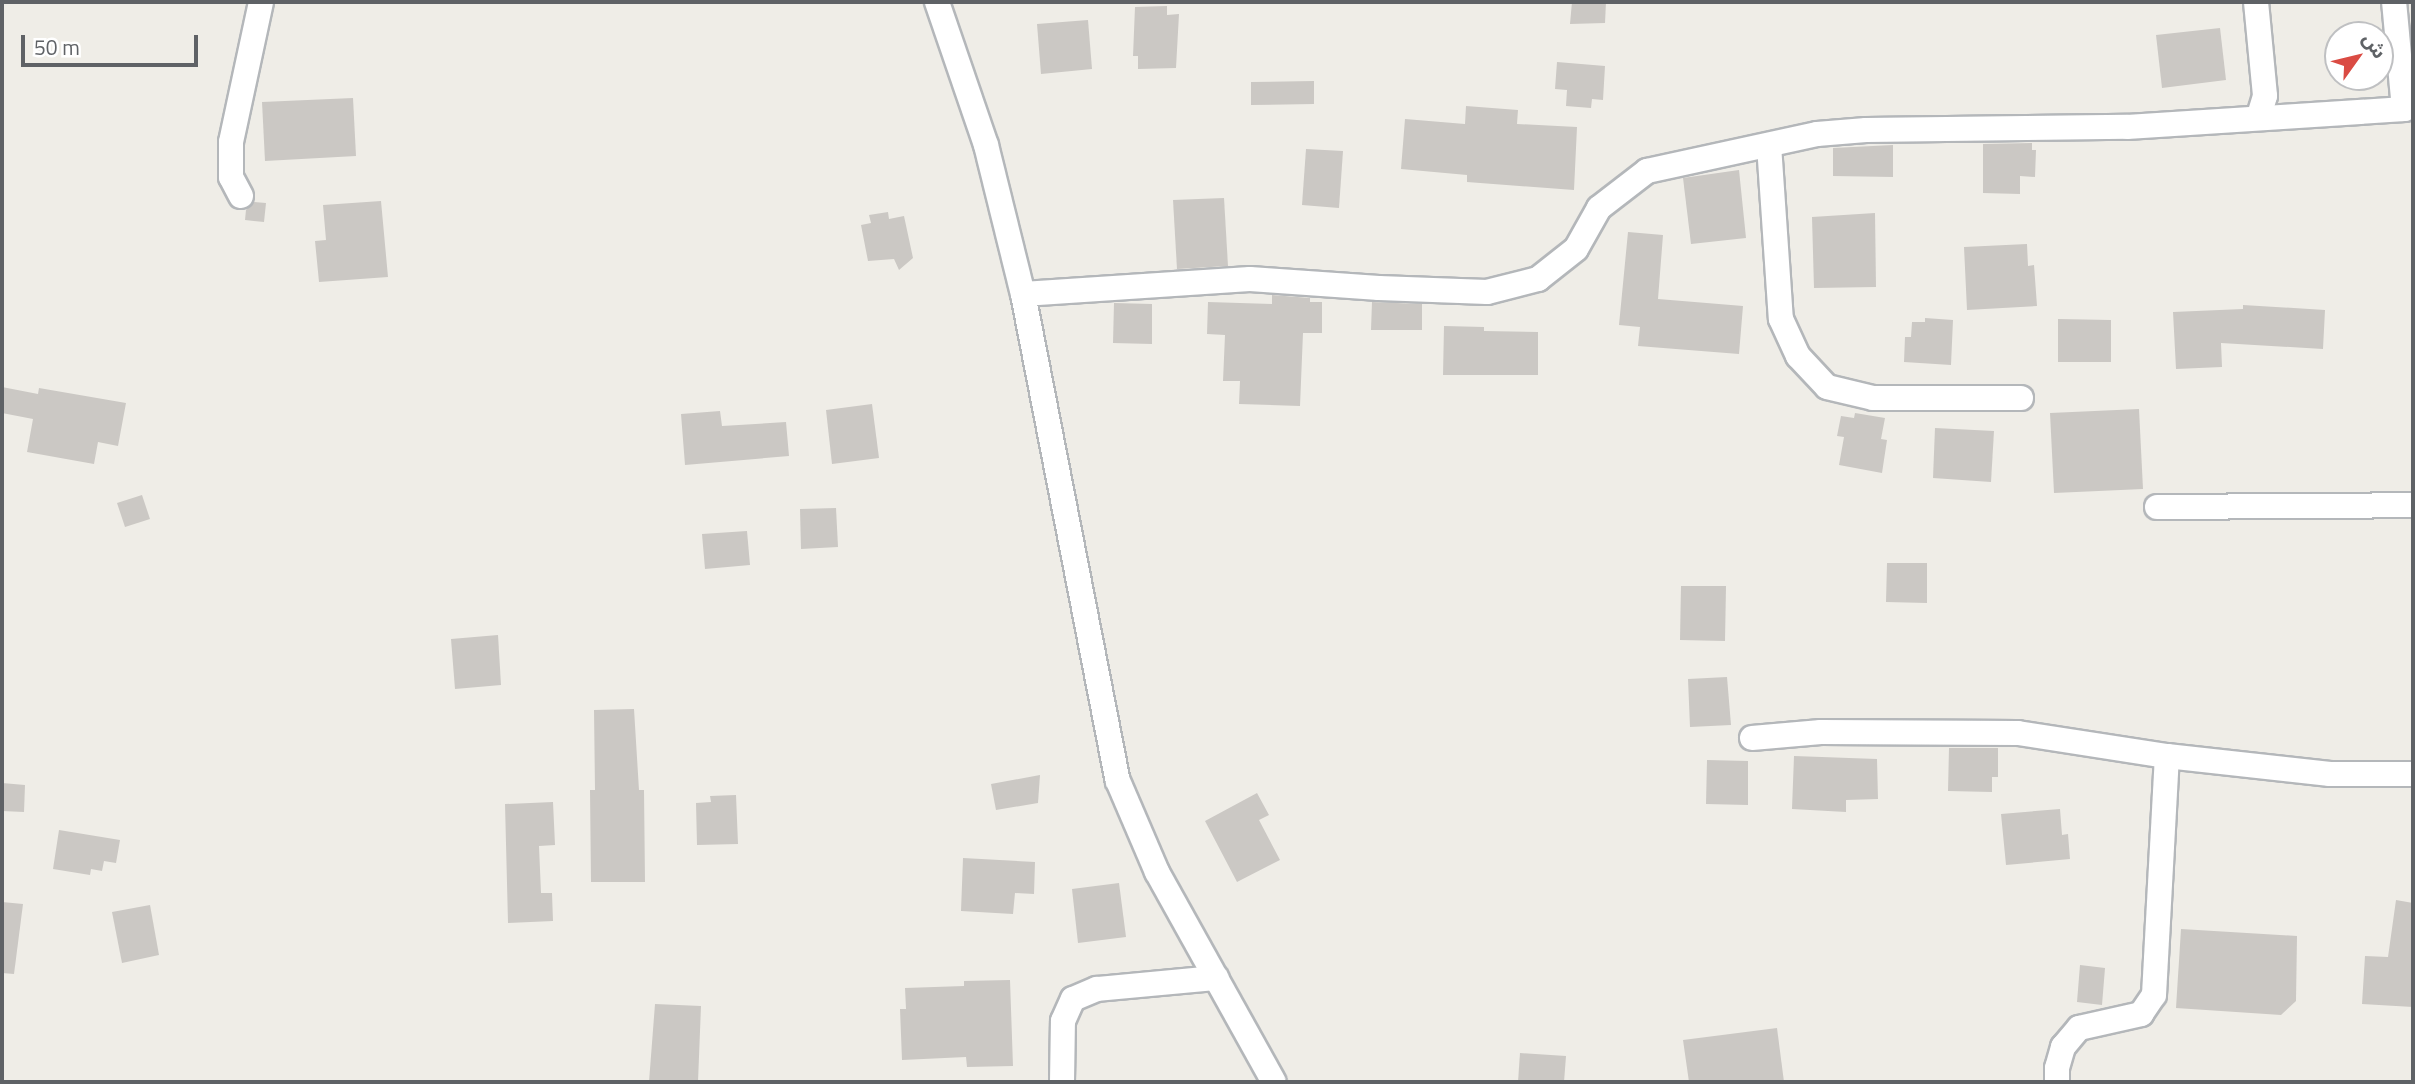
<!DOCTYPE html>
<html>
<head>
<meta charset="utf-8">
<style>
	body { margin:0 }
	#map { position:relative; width:2415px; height:1084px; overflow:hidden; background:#efede7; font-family:"Titillium Web","Noto Sans Arabic",sans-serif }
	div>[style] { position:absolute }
	.building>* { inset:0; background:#cbc8c4 }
	.roads { filter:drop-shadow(2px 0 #b4b7ba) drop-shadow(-2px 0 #b4b7ba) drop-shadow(0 2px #b4b7ba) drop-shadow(0 -2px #b4b7ba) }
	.street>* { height:24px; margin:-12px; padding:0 12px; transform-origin:12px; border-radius:12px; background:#fff }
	span { translate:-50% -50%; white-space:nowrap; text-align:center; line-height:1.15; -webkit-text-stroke:7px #fff; paint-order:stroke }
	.frame { position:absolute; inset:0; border:4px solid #5f6266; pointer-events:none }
	.north { position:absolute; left:2324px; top:21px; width:70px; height:70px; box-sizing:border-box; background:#fff; border:2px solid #bfc0c2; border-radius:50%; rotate:56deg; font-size:19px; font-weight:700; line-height:28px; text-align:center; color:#5f6266 }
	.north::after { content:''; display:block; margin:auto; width:24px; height:32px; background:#da4b43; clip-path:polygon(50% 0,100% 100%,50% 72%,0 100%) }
	.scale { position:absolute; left:21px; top:35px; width:177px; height:32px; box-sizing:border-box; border:4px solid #5f6266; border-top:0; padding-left:9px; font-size:21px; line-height:24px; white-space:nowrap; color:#5f6266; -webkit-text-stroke:5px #fff; paint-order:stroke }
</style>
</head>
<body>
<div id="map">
	<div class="building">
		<i style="clip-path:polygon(1572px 2px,1606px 2px,1605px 23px,1570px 24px)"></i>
		<i style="clip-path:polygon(1167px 6px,1167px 15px,1179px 14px,1176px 68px,1138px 69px,1138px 56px,1133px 56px,1135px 7px)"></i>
		<i style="clip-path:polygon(1088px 20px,1092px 69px,1041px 74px,1037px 24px)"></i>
		<i style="clip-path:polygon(2220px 28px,2226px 80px,2162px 88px,2156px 35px)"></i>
		<i style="clip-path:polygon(1557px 62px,1605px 66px,1603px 100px,1592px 99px,1591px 108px,1566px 106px,1567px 90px,1555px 89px)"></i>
		<i style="clip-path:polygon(1314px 81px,1314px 104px,1251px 105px,1251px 82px)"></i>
		<i style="clip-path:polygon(353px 98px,356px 156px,265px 161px,262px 102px)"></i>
		<i style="clip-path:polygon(1466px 106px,1518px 110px,1517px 124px,1577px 127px,1574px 190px,1467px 182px,1467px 175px,1401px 169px,1405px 119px,1465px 124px)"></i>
		<i style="clip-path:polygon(2032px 143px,2032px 150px,2036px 150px,2035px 177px,2020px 176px,2020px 194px,1983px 193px,1983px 144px)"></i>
		<i style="clip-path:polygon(1893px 145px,1893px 177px,1833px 176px,1833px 148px)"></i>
		<i style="clip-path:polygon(1306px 149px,1343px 151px,1339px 208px,1302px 205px)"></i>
		<i style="clip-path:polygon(1739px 170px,1746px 238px,1691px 244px,1683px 178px)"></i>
		<i style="clip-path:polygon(1224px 198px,1228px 266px,1177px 269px,1173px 200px)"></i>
		<i style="clip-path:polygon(381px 201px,388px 277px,319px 282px,315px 241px,326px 240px,323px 205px)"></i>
		<i style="clip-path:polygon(254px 202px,266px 203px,264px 222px,245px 220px,246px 210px)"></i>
		<i style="clip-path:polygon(888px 212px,889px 219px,904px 216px,913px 258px,899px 270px,894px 259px,868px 261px,861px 225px,871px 223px,869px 215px)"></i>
		<i style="clip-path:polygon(1875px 213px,1876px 287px,1814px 288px,1812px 217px)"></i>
		<i style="clip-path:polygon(1628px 232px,1663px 235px,1658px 299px,1743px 306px,1739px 354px,1638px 346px,1640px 327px,1619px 325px)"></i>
		<i style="clip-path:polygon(2027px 244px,2028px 266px,2034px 265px,2037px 306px,1967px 310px,1964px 247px)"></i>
		<i style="clip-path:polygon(1272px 295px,1310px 298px,1310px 302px,1322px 302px,1322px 333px,1303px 333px,1300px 406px,1239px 404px,1240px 381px,1223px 381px,1225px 335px,1207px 334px,1208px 302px,1272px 304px)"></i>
		<i style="clip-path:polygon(1372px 302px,1422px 304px,1422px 330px,1371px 330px)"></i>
		<i style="clip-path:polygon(1114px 303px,1152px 304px,1152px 344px,1113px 343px)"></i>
		<i style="clip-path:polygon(2243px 305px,2325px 310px,2323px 349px,2221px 343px,2222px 367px,2176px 369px,2173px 312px,2243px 309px)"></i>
		<i style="clip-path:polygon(1925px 318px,1953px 320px,1951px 365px,1904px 362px,1905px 337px,1911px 337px,1912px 322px,1925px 322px)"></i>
		<i style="clip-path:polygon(2058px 319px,2111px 320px,2111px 362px,2058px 362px)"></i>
		<i style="clip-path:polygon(1444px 326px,1484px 327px,1484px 331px,1538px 332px,1538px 375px,1443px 375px)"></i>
		<i style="clip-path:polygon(2px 387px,38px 394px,39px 388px,126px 403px,118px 446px,98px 442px,94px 464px,27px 452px,33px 419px,2px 413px)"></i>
		<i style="clip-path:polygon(872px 404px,879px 458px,832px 464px,826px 410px)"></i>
		<i style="clip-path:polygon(2139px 409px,2143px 489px,2054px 493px,2050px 413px)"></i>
		<i style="clip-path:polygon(720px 411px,722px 426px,786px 422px,789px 456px,685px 465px,681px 414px)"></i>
		<i style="clip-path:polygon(1855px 413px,1885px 418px,1881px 439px,1887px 440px,1882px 473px,1839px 465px,1844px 437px,1837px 436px,1841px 416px,1854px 418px)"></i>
		<i style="clip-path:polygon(1935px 428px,1994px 431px,1991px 482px,1933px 478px)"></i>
		<i style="clip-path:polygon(142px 495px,150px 519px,125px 527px,117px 503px)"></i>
		<i style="clip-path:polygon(836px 508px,838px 547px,801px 549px,800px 509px)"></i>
		<i style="clip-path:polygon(747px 531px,750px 565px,705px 569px,702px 534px)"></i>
		<i style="clip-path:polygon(1887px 563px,1927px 563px,1927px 603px,1886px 602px)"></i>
		<i style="clip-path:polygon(1681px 586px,1726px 586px,1725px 641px,1680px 640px)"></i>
		<i style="clip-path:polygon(498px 635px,501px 685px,455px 689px,451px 639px)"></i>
		<i style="clip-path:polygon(1727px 677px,1731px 725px,1690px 727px,1688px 679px)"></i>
		<i style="clip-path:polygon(634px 709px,639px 790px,644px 790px,645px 882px,591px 882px,590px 790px,595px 790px,594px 710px)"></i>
		<i style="clip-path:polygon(1949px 748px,1998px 748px,1998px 777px,1992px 777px,1992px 792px,1948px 791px)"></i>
		<i style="clip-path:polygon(1794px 756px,1877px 759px,1878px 799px,1846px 800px,1846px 812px,1792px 809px)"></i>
		<i style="clip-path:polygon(1707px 760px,1748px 761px,1748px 805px,1706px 804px)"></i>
		<i style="clip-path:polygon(1040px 775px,1038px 803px,996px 810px,991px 784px)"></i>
		<i style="clip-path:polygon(2px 783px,25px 785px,24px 812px,2px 811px)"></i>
		<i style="clip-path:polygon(1257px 793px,1269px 815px,1259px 820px,1280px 860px,1237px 882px,1205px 821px)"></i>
		<i style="clip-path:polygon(736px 795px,738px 844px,697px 845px,696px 803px,711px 802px,710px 796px)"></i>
		<i style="clip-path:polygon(553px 802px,555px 845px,539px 846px,541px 893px,552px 893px,553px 921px,508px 923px,505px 804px)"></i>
		<i style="clip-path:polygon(2060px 809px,2062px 835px,2068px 834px,2070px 859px,2006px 865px,2001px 814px)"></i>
		<i style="clip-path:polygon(59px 830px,120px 840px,116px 863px,104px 861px,102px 871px,91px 869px,90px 875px,53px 869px)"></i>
		<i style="clip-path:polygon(963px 858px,1035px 862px,1034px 894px,1015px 893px,1013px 914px,961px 911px)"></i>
		<i style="clip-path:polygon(1119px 883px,1126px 937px,1078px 943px,1072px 889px)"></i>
		<i style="clip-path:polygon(2396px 900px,2413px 903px,2413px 1007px,2362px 1004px,2365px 956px,2388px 957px)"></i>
		<i style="clip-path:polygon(2px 902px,23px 904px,14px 974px,2px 973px)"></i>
		<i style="clip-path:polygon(150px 905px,159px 955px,122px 963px,112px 912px)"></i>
		<i style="clip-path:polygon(2181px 929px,2297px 936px,2296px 1001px,2281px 1015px,2176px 1008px)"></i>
		<i style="clip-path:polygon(2080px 965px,2105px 968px,2102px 1005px,2077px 1002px)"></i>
		<i style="clip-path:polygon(1010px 980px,1013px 1066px,967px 1067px,966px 1057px,902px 1060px,900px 1009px,906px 1009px,905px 988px,964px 986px,964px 981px)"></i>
		<i style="clip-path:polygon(655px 1004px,701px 1006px,698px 1082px,649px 1082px)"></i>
		<i style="clip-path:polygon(1777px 1028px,1784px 1082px,1689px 1082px,1683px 1040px)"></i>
		<i style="clip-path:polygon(1520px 1053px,1566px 1056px,1564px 1082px,1518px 1082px)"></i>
	</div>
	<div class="roads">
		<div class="street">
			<i style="left:937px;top:2px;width:151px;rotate:71.1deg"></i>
			<i style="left:986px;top:145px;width:154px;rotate:76.1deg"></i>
			<i style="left:1023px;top:294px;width:496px;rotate:79deg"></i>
			<i style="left:1118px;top:781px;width:99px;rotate:66.8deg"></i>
			<i style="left:1157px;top:872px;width:240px;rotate:60.9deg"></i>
			<i style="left:2256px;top:2px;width:94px;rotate:84.5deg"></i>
			<i style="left:2265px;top:96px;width:21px;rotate:107deg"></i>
			<i style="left:1769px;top:145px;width:174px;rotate:86.1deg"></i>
			<i style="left:1781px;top:319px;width:41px;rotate:65.3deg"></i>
			<i style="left:1798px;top:356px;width:42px;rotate:46.9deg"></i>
			<i style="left:1827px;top:387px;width:47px;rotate:13.4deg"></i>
			<i style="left:1873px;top:398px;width:148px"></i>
			<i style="left:241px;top:196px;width:21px;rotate:-118deg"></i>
			<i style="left:231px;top:177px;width:35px;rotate:-90deg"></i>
			<i style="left:231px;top:142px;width:143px;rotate:-77.9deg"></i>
			<i style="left:1023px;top:294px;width:227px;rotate:-3.8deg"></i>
			<i style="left:1250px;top:279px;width:129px;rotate:4deg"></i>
			<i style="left:1379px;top:288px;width:108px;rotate:2.1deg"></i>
			<i style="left:1487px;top:292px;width:53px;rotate:-14.3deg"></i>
			<i style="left:1538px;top:279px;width:48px;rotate:-38.3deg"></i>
			<i style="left:1576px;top:249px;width:47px;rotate:-60.7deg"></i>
			<i style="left:1599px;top:208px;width:61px;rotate:-37.6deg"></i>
			<i style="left:1647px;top:171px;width:174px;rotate:-12.3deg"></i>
			<i style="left:1817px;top:134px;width:49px;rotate:-4.7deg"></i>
			<i style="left:1866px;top:130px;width:261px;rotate:-0.7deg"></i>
			<i style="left:2127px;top:127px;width:278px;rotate:-3.7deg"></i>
			<i style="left:2404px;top:109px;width:107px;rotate:-95.3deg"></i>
			<i style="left:2157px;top:507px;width:256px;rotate:-0.4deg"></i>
			<i style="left:1752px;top:738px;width:69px;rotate:-5deg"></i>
			<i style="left:1821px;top:732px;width:197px;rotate:0.3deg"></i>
			<i style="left:2018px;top:733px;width:151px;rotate:8.8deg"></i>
			<i style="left:1062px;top:1082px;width:61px;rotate:-89.1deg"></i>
			<i style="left:1063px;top:1021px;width:24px;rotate:-66deg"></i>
			<i style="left:1073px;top:999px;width:26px;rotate:-23deg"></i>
			<i style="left:1097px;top:989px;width:120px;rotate:-5.3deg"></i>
			<i style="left:2057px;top:1082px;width:14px;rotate:-90deg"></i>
			<i style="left:2057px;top:1068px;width:22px;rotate:-74deg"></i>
			<i style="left:2063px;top:1047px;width:25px;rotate:-50deg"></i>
			<i style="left:2079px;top:1028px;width:64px;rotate:-12.7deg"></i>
			<i style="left:2141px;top:1014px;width:23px;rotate:-56deg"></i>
			<i style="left:2154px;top:995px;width:239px;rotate:-86.9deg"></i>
			<i style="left:2167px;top:756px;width:164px;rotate:6.3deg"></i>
			<i style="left:2330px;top:774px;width:83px"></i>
		</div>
	</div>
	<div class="frame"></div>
	<div class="north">ش</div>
	<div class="scale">50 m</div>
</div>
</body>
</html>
